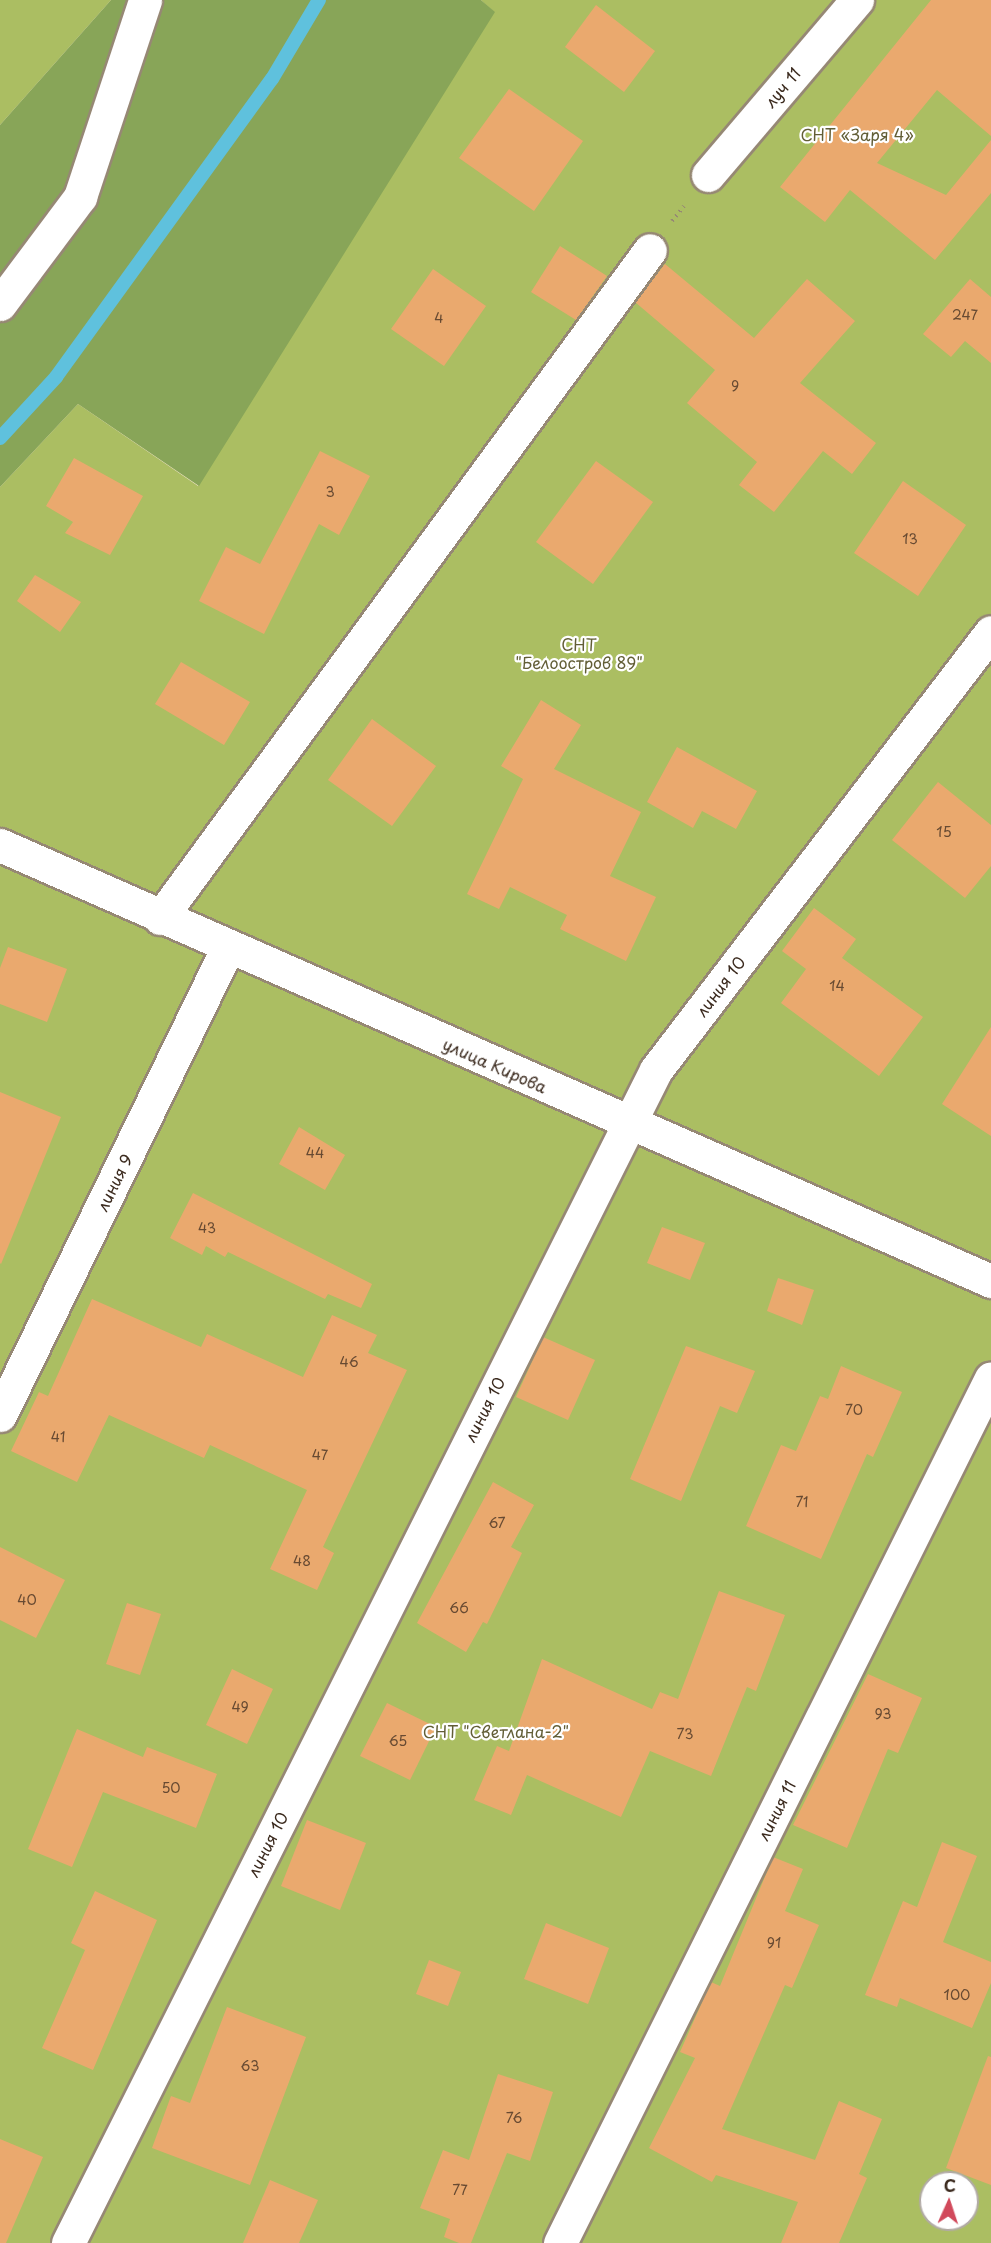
<!DOCTYPE html>
<html>
<head>
<meta charset="utf-8">
<style>
	body { margin:0 }
	#map { position:relative; width:991px; height:2243px; overflow:hidden; background:#f2e5cb; font-family:"Playpen Sans",sans-serif }
	div>[style] { position:absolute }
	.green>* { inset:0; background:#abbe62 }
	.forest>* { inset:0; background:#88a558 }
	.stream>* { height:14px; margin:-7px; padding:0 7px; transform-origin:7px; border-radius:7px; background:#5fc1dd }
	.building>* { inset:0; background:#eaa96e }
	.path>* { height:4px; margin-top:-2px; transform-origin:0; background:repeating-linear-gradient(90deg,#968874 0 1.5px,transparent 0 6px) }
	.roads { filter:drop-shadow(2px 0 #968874) drop-shadow(-2px 0 #968874) drop-shadow(0 2px #968874) drop-shadow(0 -2px #968874) }
	.minor>* { height:33px; margin:-16.5px; padding:0 16.5px; transform-origin:16.5px; border-radius:16.5px; background:#fff }
	span { translate:-50% -50%; white-space:nowrap; text-align:center; line-height:1.15; -webkit-text-stroke:4.5px #fff; paint-order:stroke }
	.number-label { font-size:14px; color:#674a32 }
	.number-label span { -webkit-text-stroke-width:0 }
	.street-label { font-size:16px; color:#3b2a1e }
	.park-label { font-size:16px; color:#625e36 }
	.north { position:absolute; left:919px; top:2171px; width:60px; height:60px; box-sizing:border-box; background:#fff; border:2px solid #b1aaa5; border-radius:50%; rotate:3deg; font-size:16px; font-weight:700; line-height:24px; text-align:center; color:#3b2a1e }
	.north::after { content:''; display:block; margin:auto; width:21px; height:27px; background:#d1495b; clip-path:polygon(50% 0,100% 100%,50% 72%,0 100%) }
</style>
</head>
<body>
<div id="map">
	<div class="green">
		<i style="clip-path:polygon(0 0,111px 0,0 125px)"></i>
		<i style="clip-path:polygon(evenodd,481px 0,991px 0,991px 2243px,0 2243px,0 487px,78px 404px,198px 486px,494px 12px,481px 0,931px 2183px,967px 2183px,967px 2219px,931px 2219px,931px 2183px)"></i>
	</div>
	<div class="forest">
		<i style="clip-path:polygon(111px 0,481px 0,495px 12px,199px 486px,78px 404px,0 487px,0 125px)"></i>
	</div>
	<div class="stream">
		<i style="left:0;top:438px;width:83px;rotate:-47.4deg"></i>
		<i style="left:56px;top:377px;width:368px;rotate:-54.1deg"></i>
		<i style="left:272px;top:79px;width:92px;rotate:-59.3deg"></i>
	</div>
	<div class="building">
		<i style="clip-path:polygon(931px 0,991px 0,991px 136px,937px 90px,877px 163px,946px 195px,991px 140px,991px 193px,935px 260px,850px 190px,825px 222px,780px 187px)"></i>
		<i style="clip-path:polygon(596px 5px,655px 51px,624px 92px,565px 47px)"></i>
		<i style="clip-path:polygon(509px 89px,583px 141px,534px 211px,459px 158px)"></i>
		<i style="clip-path:polygon(560px 246px,607px 276px,576px 320px,531px 292px)"></i>
		<i style="clip-path:polygon(665px 264px,754px 338px,807px 279px,855px 321px,800px 383px,876px 443px,852px 474px,823px 451px,774px 512px,739px 485px,757px 462px,687px 403px,715px 370px,635px 302px)"></i>
		<i style="clip-path:polygon(433px 269px,486px 306px,444px 366px,391px 329px)"></i>
		<i style="clip-path:polygon(970px 279px,991px 297px,991px 363px,965px 341px,951px 357px,923px 334px)"></i>
		<i style="clip-path:polygon(320px 451px,370px 476px,339px 535px,319px 524px,264px 634px,199px 601px,226px 547px,260px 564px)"></i>
		<i style="clip-path:polygon(74px 458px,143px 496px,110px 555px,65px 533px,73px 522px,46px 506px)"></i>
		<i style="clip-path:polygon(596px 461px,653px 502px,593px 584px,536px 542px)"></i>
		<i style="clip-path:polygon(903px 481px,966px 525px,918px 596px,854px 553px)"></i>
		<i style="clip-path:polygon(35px 575px,81px 602px,60px 632px,17px 601px)"></i>
		<i style="clip-path:polygon(181px 662px,250px 702px,224px 745px,155px 704px)"></i>
		<i style="clip-path:polygon(541px 700px,581px 725px,554px 769px,641px 812px,610px 876px,656px 897px,626px 961px,560px 929px,567px 915px,510px 887px,499px 909px,467px 894px,523px 779px,501px 766px)"></i>
		<i style="clip-path:polygon(372px 719px,436px 766px,392px 826px,328px 780px)"></i>
		<i style="clip-path:polygon(677px 747px,757px 791px,736px 829px,702px 811px,693px 828px,647px 802px)"></i>
		<i style="clip-path:polygon(938px 782px,991px 825px,991px 866px,965px 898px,892px 840px)"></i>
		<i style="clip-path:polygon(814px 908px,856px 939px,842px 958px,923px 1017px,879px 1076px,781px 1003px,806px 969px,782px 951px)"></i>
		<i style="clip-path:polygon(8px 947px,67px 969px,47px 1022px,0 1004px,0 968px)"></i>
		<i style="clip-path:polygon(991px 1027px,991px 1136px,942px 1104px)"></i>
		<i style="clip-path:polygon(0 1092px,61px 1117px,1px 1264px,0 1263px)"></i>
		<i style="clip-path:polygon(299px 1127px,345px 1155px,325px 1190px,279px 1164px)"></i>
		<i style="clip-path:polygon(193px 1193px,372px 1284px,361px 1308px,328px 1294px,325px 1299px,228px 1252px,225px 1257px,206px 1246px,202px 1255px,170px 1238px)"></i>
		<i style="clip-path:polygon(662px 1227px,705px 1243px,690px 1280px,647px 1263px)"></i>
		<i style="clip-path:polygon(778px 1278px,814px 1290px,802px 1325px,767px 1311px)"></i>
		<i style="clip-path:polygon(92px 1299px,201px 1347px,207px 1334px,303px 1377px,332px 1315px,377px 1335px,368px 1353px,407px 1370px,323px 1547px,334px 1553px,317px 1590px,270px 1569px,307px 1490px,210px 1445px,204px 1458px,109px 1415px,77px 1482px,11px 1451px,39px 1392px,48px 1396px)"></i>
		<i style="clip-path:polygon(543px 1337px,595px 1360px,568px 1420px,516px 1397px)"></i>
		<i style="clip-path:polygon(686px 1346px,755px 1371px,737px 1413px,720px 1406px,681px 1501px,630px 1479px)"></i>
		<i style="clip-path:polygon(841px 1366px,902px 1392px,873px 1457px,867px 1454px,821px 1559px,746px 1526px,781px 1445px,796px 1451px,820px 1396px,828px 1399px)"></i>
		<i style="clip-path:polygon(493px 1482px,534px 1505px,511px 1547px,522px 1553px,487px 1624px,483px 1622px,466px 1652px,417px 1623px)"></i>
		<i style="clip-path:polygon(0 1547px,65px 1580px,36px 1638px,0 1620px)"></i>
		<i style="clip-path:polygon(719px 1591px,785px 1615px,756px 1691px,747px 1687px,711px 1776px,650px 1751px,621px 1817px,527px 1775px,511px 1815px,474px 1800px,497px 1746px,509px 1751px,542px 1659px,652px 1709px,660px 1692px,678px 1699px)"></i>
		<i style="clip-path:polygon(127px 1603px,161px 1614px,140px 1675px,106px 1664px)"></i>
		<i style="clip-path:polygon(232px 1669px,273px 1689px,247px 1744px,206px 1725px)"></i>
		<i style="clip-path:polygon(868px 1674px,922px 1698px,898px 1753px,888px 1749px,847px 1848px,793px 1825px)"></i>
		<i style="clip-path:polygon(387px 1703px,436px 1727px,410px 1780px,360px 1756px)"></i>
		<i style="clip-path:polygon(77px 1729px,143px 1757px,147px 1747px,217px 1774px,196px 1828px,103px 1792px,72px 1867px,28px 1849px)"></i>
		<i style="clip-path:polygon(307px 1820px,366px 1843px,340px 1910px,281px 1886px)"></i>
		<i style="clip-path:polygon(942px 1842px,977px 1856px,943px 1942px,991px 1962px,991px 1983px,972px 2028px,900px 1998px,897px 2007px,865px 1995px,903px 1901px,917px 1907px)"></i>
		<i style="clip-path:polygon(773px 1857px,803px 1869px,785px 1911px,819px 1925px,792px 1988px,785px 1985px,722px 2129px,815px 2160px,839px 2101px,882px 2119px,859px 2174px,867px 2178px,839px 2243px,781px 2243px,798px 2202px,716px 2175px,712px 2182px,649px 2148px,695px 2058px,680px 2052px,711px 1982px,720px 1986px)"></i>
		<i style="clip-path:polygon(95px 1891px,157px 1920px,93px 2070px,42px 2048px,85px 1950px,71px 1943px)"></i>
		<i style="clip-path:polygon(546px 1923px,609px 1948px,588px 2004px,524px 1979px)"></i>
		<i style="clip-path:polygon(429px 1960px,461px 1972px,448px 2006px,416px 1994px)"></i>
		<i style="clip-path:polygon(227px 2007px,306px 2037px,250px 2185px,152px 2148px,171px 2096px,190px 2103px)"></i>
		<i style="clip-path:polygon(988px 2056px,991px 2057px,991px 2185px,946px 2168px)"></i>
		<i style="clip-path:polygon(498px 2074px,553px 2092px,530px 2161px,507px 2153px,471px 2243px,459px 2243px,444px 2237px,450px 2219px,420px 2208px,443px 2150px,469px 2160px)"></i>
		<i style="clip-path:polygon(0 2139px,43px 2157px,6px 2243px,0 2243px)"></i>
		<i style="clip-path:polygon(270px 2180px,318px 2200px,299px 2243px,243px 2243px)"></i>
	</div>
	<div class="path">
		<i style="left:672px;top:221px;width:19px;rotate:-51deg"></i>
	</div>
	<div class="roads">
		<div class="minor">
			<i style="left:708px;top:175px;width:230px;rotate:-49.6deg"></i>
			<i style="left:0;top:304px;width:134px;rotate:-53.2deg"></i>
			<i style="left:80px;top:197px;width:207px;rotate:-71.7deg"></i>
			<i style="left:0;top:845px;width:1083px;rotate:23.75deg"></i>
			<i style="left:160px;top:918px;width:828px;rotate:-53.74deg"></i>
			<i style="left:0;top:1415px;width:518px;rotate:-64.03deg"></i>
			<i style="left:68px;top:2243px;width:1312px;rotate:-63.38deg"></i>
			<i style="left:656px;top:1070px;width:551px;rotate:-52.59deg"></i>
			<i style="left:560px;top:2243px;width:966px;rotate:-63.51deg"></i>
		</div>
	</div>
	<div class="number-label">
		<span style="left:965px;top:315px">247</span>
		<span style="left:439px;top:318px">4</span>
		<span style="left:735px;top:386px">9</span>
		<span style="left:330px;top:492px">3</span>
		<span style="left:910px;top:539px">13</span>
		<span style="left:944px;top:832px">15</span>
		<span style="left:837px;top:986px">14</span>
		<span style="left:315px;top:1153px">44</span>
		<span style="left:207px;top:1228px">43</span>
		<span style="left:349px;top:1362px">46</span>
		<span style="left:854px;top:1410px">70</span>
		<span style="left:58px;top:1437px">41</span>
		<span style="left:320px;top:1455px">47</span>
		<span style="left:802px;top:1502px">71</span>
		<span style="left:497px;top:1523px">67</span>
		<span style="left:302px;top:1561px">48</span>
		<span style="left:27px;top:1600px">40</span>
		<span style="left:459px;top:1608px">66</span>
		<span style="left:240px;top:1707px">49</span>
		<span style="left:883px;top:1714px">93</span>
		<span style="left:685px;top:1734px">73</span>
		<span style="left:398px;top:1741px">65</span>
		<span style="left:171px;top:1788px">50</span>
		<span style="left:774px;top:1943px">91</span>
		<span style="left:957px;top:1995px">100</span>
		<span style="left:250px;top:2066px">63</span>
		<span style="left:514px;top:2118px">76</span>
		<span style="left:460px;top:2190px">77</span>
	</div>
	<div class="street-label">
		<span style="left:782px;top:87px;rotate:-50deg">луч 11</span>
		<span style="left:720px;top:986px;rotate:-53deg">линия 10</span>
		<span style="left:495px;top:1065px;rotate:24deg">улица Кирова</span>
		<span style="left:114px;top:1182px;rotate:-64deg">линия 9</span>
		<span style="left:484px;top:1409px;rotate:-63deg">линия 10</span>
		<span style="left:776px;top:1810px;rotate:-63deg">линия 11</span>
		<span style="left:267px;top:1844px;rotate:-63deg">линия 10</span>
	</div>
	<div class="park-label">
		<span style="left:857px;top:134px">СНТ «Заря 4»</span>
		<span style="left:579px;top:653px">СНТ<br>"Белоостров 89"</span>
		<span style="left:496px;top:1731px">СНТ "Светлана-2"</span>
	</div>
	<div class="north">С</div>
</div>
</body>
</html>
